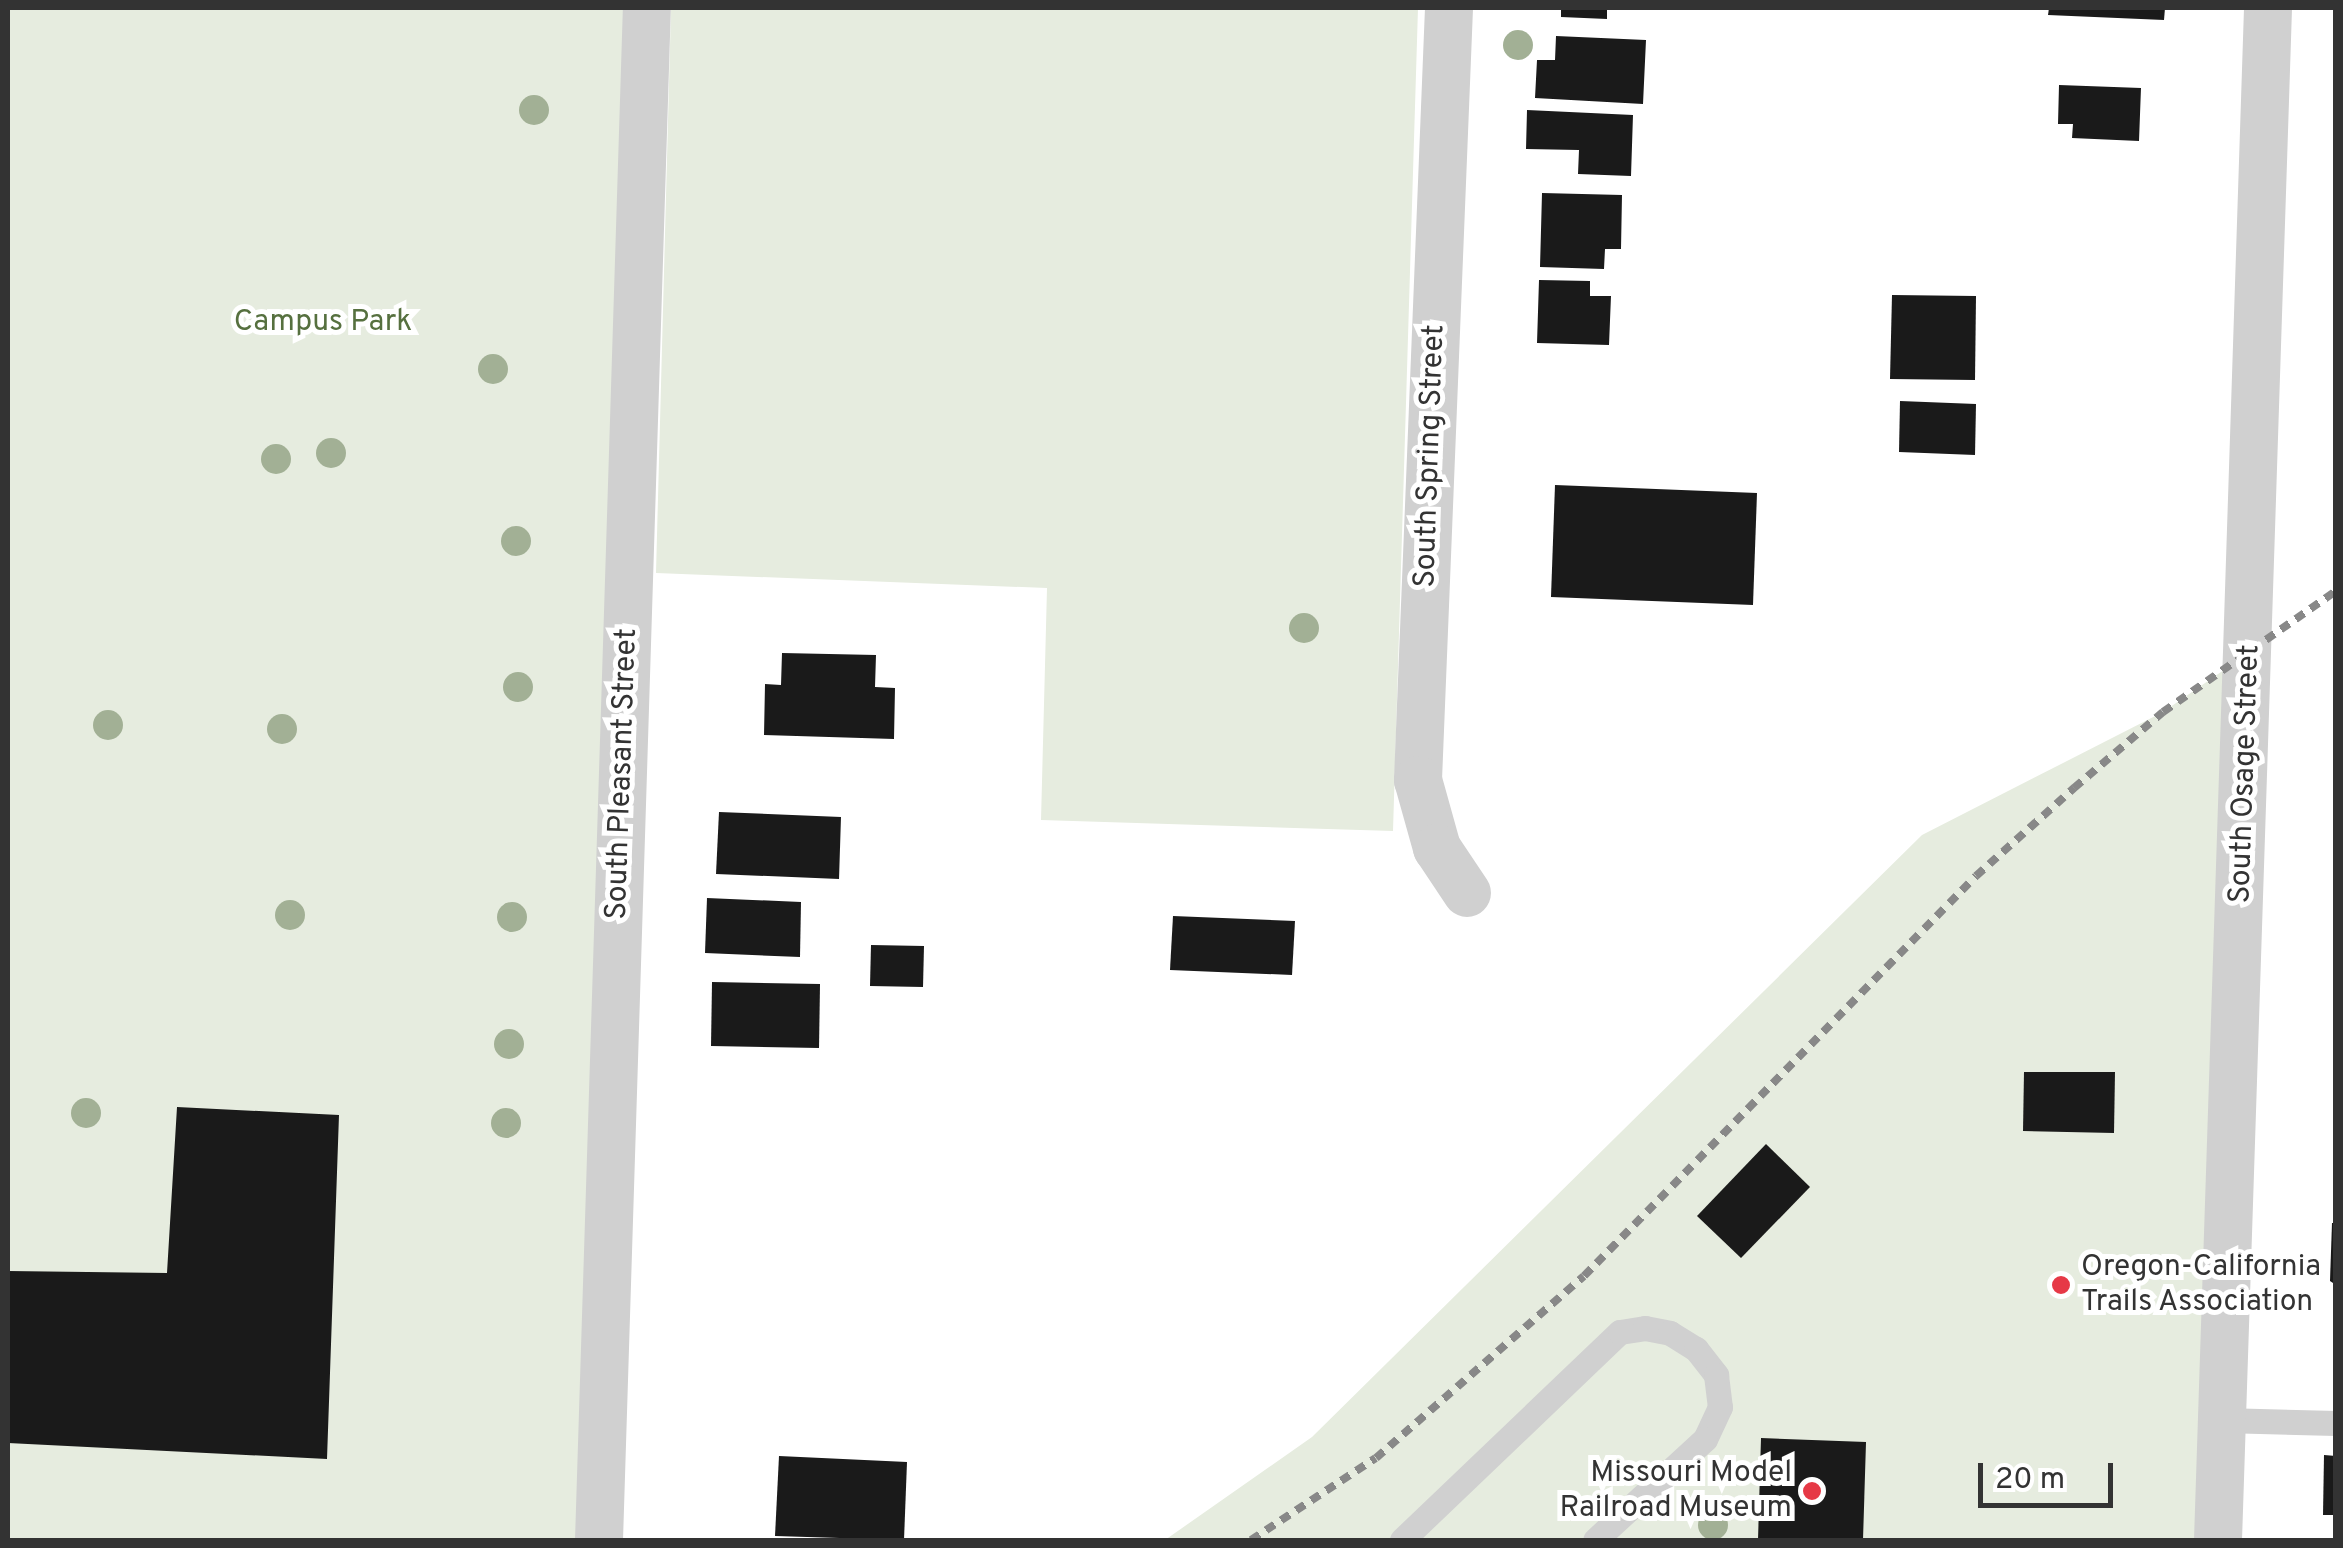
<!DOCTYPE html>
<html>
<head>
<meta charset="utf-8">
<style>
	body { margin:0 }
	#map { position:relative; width:2343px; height:1548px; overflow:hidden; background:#fff; font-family:Overpass,sans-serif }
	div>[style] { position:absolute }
	.green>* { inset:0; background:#e6ecdf }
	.building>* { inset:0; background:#1a1a1a }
	.service>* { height:25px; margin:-12.5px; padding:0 12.5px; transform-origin:12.5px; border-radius:12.5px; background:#d0d0d0 }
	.minor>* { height:48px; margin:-24px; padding:0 24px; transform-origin:24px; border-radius:24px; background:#d0d0d0 }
	.rail>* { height:8px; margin-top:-4px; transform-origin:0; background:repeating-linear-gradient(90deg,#888 0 10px,transparent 0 18px) }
	.trees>* { width:30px; height:30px; margin:-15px; border-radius:50%; background:#a2b095 }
	.dots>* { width:28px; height:28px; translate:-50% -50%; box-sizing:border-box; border:5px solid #fff; border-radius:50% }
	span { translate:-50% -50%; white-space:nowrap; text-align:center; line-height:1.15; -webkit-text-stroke:10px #fff; paint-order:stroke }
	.park-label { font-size:30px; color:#56703f }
	.street-label { font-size:30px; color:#333 }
	.poi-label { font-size:30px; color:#333 }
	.left { translate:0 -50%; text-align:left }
	.right { translate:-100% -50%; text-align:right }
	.frame { position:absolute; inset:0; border:10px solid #333; pointer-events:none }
	.scale { position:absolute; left:1978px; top:1463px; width:135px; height:45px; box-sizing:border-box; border:5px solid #333; border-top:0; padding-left:12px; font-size:30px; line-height:35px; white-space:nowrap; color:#333; -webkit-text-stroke:8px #fff; paint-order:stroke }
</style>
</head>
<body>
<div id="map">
	<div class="green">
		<i style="clip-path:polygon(8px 8px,647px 8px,599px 1540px,8px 1540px)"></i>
		<i style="clip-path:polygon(671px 8px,1418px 8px,1393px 831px,1041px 820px,1047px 588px,656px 573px)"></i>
		<i style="clip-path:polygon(2250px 652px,2218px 1540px,1165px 1540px,1312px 1437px,1922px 835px,2163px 712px)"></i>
	</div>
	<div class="building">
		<i style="clip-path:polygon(1561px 8px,1607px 8px,1607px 19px,1561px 17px)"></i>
		<i style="clip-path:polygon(2049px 8px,2165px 8px,2164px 20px,2048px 15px)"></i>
		<i style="clip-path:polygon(1556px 36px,1646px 40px,1643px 104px,1535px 98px,1537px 60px,1555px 60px)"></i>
		<i style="clip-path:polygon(2059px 85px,2141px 88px,2139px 141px,2072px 138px,2073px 124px,2058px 124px)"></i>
		<i style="clip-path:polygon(1527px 110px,1633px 115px,1631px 176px,1578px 174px,1579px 150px,1526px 149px)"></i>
		<i style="clip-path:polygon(1542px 193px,1622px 195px,1621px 249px,1605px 249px,1604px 269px,1540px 267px)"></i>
		<i style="clip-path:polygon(1539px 280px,1590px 281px,1590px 296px,1611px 296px,1609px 345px,1537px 343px)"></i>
		<i style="clip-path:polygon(1892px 295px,1976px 296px,1975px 380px,1890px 379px)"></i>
		<i style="clip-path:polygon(1900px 401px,1976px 404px,1975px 455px,1899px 452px)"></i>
		<i style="clip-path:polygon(1555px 485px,1757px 493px,1753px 605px,1551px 597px)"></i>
		<i style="clip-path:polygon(782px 653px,876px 655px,875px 687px,895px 688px,894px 739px,764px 735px,765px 684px,781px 685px)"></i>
		<i style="clip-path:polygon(719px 812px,841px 817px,839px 879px,716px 874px)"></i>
		<i style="clip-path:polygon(707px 898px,801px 902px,800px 957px,705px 953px)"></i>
		<i style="clip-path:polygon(1173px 916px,1295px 921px,1292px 975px,1170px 970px)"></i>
		<i style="clip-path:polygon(871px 945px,924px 946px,923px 987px,870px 986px)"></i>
		<i style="clip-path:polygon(712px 982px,820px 984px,819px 1048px,711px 1046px)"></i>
		<i style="clip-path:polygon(2024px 1072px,2115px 1072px,2114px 1133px,2023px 1131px)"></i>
		<i style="clip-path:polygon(177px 1107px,339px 1115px,327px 1459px,8px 1443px,8px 1271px,167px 1273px)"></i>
		<i style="clip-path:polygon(1766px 1144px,1810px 1187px,1741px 1258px,1697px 1216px)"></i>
		<i style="clip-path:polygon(2332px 1223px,2336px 1223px,2336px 1285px,2330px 1281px)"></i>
		<i style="clip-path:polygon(1761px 1438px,1866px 1442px,1863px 1540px,1758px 1540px)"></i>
		<i style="clip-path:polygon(2324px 1455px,2336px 1456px,2336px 1515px,2323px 1515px)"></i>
		<i style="clip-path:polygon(779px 1456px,907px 1462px,904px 1540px,775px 1536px)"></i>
	</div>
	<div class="service">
		<i style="left:2222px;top:1420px;width:114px;rotate:1.5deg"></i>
		<i style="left:1402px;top:1540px;width:301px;rotate:-43.7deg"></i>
		<i style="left:1620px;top:1332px;width:25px;rotate:-9deg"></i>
		<i style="left:1645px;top:1328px;width:25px;rotate:11deg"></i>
		<i style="left:1670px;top:1333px;width:31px;rotate:32deg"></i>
		<i style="left:1696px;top:1349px;width:33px;rotate:52deg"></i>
		<i style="left:1716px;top:1375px;width:32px;rotate:83deg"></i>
		<i style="left:1720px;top:1407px;width:35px;rotate:115deg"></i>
		<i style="left:1705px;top:1439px;width:149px;rotate:137.4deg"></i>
	</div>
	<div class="minor">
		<i style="left:1449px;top:8px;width:773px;rotate:92.3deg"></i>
		<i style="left:1418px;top:780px;width:71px;rotate:74.4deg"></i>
		<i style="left:1437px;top:848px;width:54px;rotate:56.3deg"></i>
		<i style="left:599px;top:1540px;width:1533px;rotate:-88.21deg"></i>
		<i style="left:2218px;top:1540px;width:1533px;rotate:-88.13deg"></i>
	</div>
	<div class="rail">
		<i style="left:1251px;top:1540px;width:149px;rotate:-33.3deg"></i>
		<i style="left:1376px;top:1458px;width:276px;rotate:-41.2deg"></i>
		<i style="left:1584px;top:1276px;width:560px;rotate:-45.58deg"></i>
		<i style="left:1976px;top:876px;width:132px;rotate:-41.9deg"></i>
		<i style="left:2074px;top:788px;width:117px;rotate:-40.5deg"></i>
		<i style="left:2163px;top:712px;width:211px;rotate:-35deg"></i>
	</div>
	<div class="trees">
		<i style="left:1518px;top:45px"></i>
		<i style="left:534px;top:110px"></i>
		<i style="left:493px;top:369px"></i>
		<i style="left:331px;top:453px"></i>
		<i style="left:276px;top:459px"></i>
		<i style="left:516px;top:541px"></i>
		<i style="left:1304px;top:628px"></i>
		<i style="left:518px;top:687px"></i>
		<i style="left:108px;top:725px"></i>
		<i style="left:282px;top:729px"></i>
		<i style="left:290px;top:915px"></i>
		<i style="left:512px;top:917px"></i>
		<i style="left:509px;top:1044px"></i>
		<i style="left:86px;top:1113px"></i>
		<i style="left:506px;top:1123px"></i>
		<i style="left:1713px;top:1525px"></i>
	</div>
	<div class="dots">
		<i style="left:2061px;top:1285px;background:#e63946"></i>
		<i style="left:1812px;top:1491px;background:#e63946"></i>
	</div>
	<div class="park-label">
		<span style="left:323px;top:323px">Campus Park</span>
	</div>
	<div class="street-label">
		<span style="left:1431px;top:456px;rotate:-88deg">South Spring Street</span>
		<span style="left:623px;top:774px;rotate:-88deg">South Pleasant Street</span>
		<span style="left:2246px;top:774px;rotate:-88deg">South Osage Street</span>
	</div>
	<div class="poi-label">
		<span class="left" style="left:2081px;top:1285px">Oregon-California<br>Trails Association</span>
		<span class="right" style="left:1792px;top:1491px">Missouri Model<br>Railroad Museum</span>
	</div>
	<div class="frame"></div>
	<div class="scale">20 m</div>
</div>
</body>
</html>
